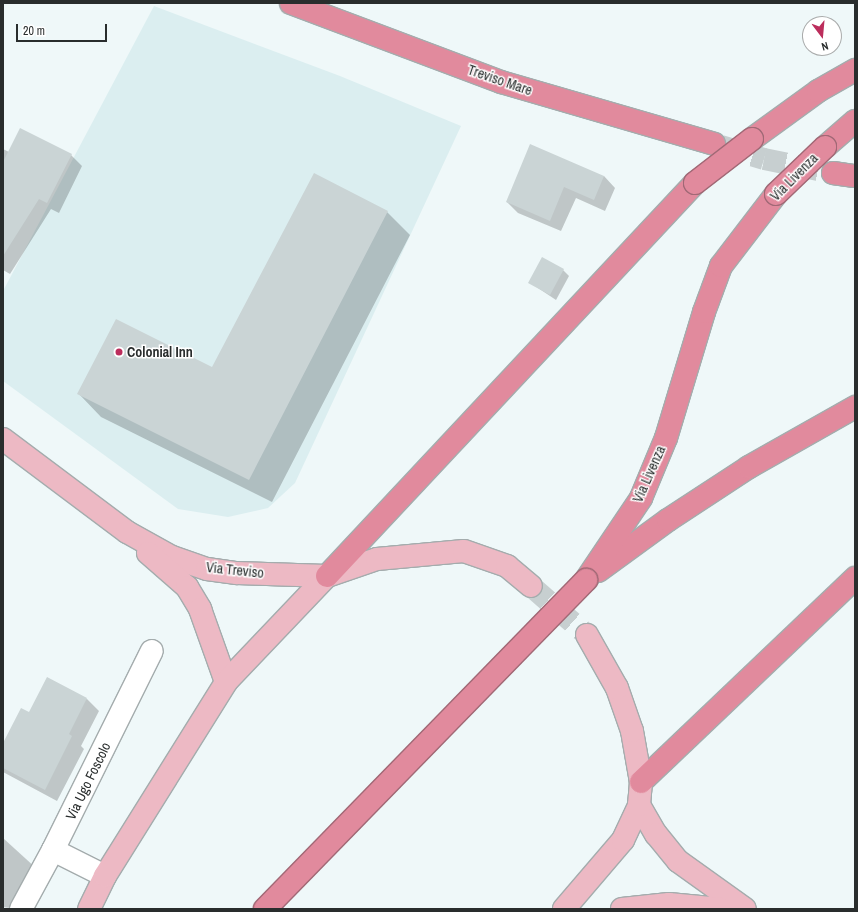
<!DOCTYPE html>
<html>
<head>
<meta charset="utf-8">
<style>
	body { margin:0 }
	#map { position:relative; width:858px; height:912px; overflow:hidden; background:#eff8f9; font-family:"Archivo Narrow",sans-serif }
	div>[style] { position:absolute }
	.built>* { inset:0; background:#dbeef0 }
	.shadow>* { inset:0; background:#0003 }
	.building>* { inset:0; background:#cad4d5 }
	.major-tunnel>* { height:22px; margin-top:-11px; transform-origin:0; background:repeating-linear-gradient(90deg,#c7cfd0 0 22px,transparent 0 33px) }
	.highway-tunnel>* { height:22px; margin-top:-11px; transform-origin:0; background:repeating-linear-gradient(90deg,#c7cfd0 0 22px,transparent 0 33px) }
	.roads { filter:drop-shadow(1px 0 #a4acad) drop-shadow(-1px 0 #a4acad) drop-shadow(0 1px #a4acad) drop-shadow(0 -1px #a4acad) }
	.minor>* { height:22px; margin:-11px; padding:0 11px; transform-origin:11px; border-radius:11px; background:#fff }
	.major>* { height:22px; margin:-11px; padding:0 11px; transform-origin:11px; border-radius:11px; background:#edb9c4 }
	.highway>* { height:22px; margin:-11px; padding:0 11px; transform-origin:11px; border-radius:11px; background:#e18a9d }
	.bridges { filter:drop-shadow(1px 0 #a16976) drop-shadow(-1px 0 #a16976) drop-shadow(0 1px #a16976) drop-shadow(0 -1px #a16976) }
	.highway-bridge>* { height:22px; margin:-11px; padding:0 11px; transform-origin:11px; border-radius:11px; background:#e18a9d }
	.dots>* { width:11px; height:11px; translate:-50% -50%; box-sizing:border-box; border:2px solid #fff; border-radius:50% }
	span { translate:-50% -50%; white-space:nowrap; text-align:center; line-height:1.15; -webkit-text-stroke:3px #fff; paint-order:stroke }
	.street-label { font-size:14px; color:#292d2d }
	.poi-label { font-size:14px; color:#292d2d; font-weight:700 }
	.left { translate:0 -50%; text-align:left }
	.frame { position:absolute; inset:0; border:4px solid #292d2d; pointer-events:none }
	.north { position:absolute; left:802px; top:16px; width:40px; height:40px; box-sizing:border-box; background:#fff; border:1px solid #a9abab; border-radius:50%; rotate:164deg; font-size:11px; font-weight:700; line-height:16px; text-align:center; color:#292d2d }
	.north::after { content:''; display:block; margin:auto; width:14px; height:18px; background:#bc2d5c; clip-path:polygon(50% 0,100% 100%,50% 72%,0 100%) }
	.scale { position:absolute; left:16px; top:24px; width:91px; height:18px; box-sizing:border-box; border:2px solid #292d2d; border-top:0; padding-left:5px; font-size:12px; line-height:14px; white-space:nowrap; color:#292d2d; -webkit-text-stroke:3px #fff; paint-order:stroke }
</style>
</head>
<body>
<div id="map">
	<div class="built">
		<i style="clip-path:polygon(154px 6px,340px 76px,461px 126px,295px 483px,268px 508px,228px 517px,178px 509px,3px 381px,3px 291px)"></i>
	</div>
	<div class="shadow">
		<i style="clip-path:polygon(3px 149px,9px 152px,71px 155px,82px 166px,59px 213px,51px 209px,10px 274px,3px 270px)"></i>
		<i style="clip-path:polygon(604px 176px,615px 188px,605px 211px,576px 198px,561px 231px,518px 213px,507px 202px)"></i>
		<i style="clip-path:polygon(387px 212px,410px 235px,272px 502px,101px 417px,79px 394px,213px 369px)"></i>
		<i style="clip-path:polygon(563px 270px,569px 276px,556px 300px,529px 282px)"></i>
		<i style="clip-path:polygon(87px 699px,99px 711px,81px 746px,84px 749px,57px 801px,3px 772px,3px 745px,29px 713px)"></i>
		<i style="clip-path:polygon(3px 838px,37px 869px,17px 909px,3px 907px)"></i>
	</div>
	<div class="building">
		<i style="clip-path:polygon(20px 128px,72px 154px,47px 203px,39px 199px,3px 256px,3px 162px)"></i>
		<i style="clip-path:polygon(530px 144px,604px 176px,594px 200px,564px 187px,550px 221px,506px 202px)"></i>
		<i style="clip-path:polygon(314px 173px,388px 211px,249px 480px,77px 394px,116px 319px,212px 367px)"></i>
		<i style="clip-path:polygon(542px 257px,564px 269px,550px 295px,528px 283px)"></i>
		<i style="clip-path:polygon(47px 677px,87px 698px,69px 734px,72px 736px,45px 790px,3px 768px,3px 743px,21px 708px,29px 712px)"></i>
	</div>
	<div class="major-tunnel">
		<i style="left:531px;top:586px;width:74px;rotate:41.2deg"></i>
	</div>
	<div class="highway-tunnel">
		<i style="left:721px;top:146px;width:45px;rotate:16.8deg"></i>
		<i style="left:764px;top:159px;width:70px;rotate:11.5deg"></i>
	</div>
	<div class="roads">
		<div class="minor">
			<i style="left:53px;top:850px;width:58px;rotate:26.6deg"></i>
			<i style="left:21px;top:909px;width:67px;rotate:-61.5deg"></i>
			<i style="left:53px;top:850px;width:222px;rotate:-63.6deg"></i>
		</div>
		<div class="major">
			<i style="left:3px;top:439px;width:155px;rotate:36.9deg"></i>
			<i style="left:127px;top:532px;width:51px;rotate:29.1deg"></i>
			<i style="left:172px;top:557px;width:37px;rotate:19deg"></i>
			<i style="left:207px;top:569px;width:30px;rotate:8deg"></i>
			<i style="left:237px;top:573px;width:90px;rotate:1.9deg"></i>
			<i style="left:148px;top:553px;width:52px;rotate:41.1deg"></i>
			<i style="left:187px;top:587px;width:26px;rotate:59deg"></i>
			<i style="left:200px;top:609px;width:77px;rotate:70.4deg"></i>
			<i style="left:639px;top:805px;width:34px;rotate:60deg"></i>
			<i style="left:656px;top:834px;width:35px;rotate:51deg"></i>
			<i style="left:678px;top:861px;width:82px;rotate:35.6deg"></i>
			<i style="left:89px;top:909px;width:37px;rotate:-64deg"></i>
			<i style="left:105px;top:876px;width:229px;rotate:-58deg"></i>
			<i style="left:226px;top:682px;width:146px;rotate:-46.4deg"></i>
			<i style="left:327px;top:576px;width:53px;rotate:-18.8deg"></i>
			<i style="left:377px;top:559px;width:87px;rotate:-5.3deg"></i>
			<i style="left:464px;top:551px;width:46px;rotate:19.2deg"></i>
			<i style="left:507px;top:566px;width:31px;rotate:40deg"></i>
			<i style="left:564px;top:909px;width:91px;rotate:-49.5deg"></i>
			<i style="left:623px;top:840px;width:38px;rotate:-65deg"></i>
			<i style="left:639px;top:805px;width:23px;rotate:-85deg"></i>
			<i style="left:641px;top:782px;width:52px;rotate:-100deg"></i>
			<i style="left:632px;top:731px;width:46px;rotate:-109.2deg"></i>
			<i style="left:617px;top:688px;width:61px;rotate:-119.5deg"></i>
			<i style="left:622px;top:909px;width:47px;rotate:-6.1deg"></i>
			<i style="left:669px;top:904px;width:52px;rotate:5.5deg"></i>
		</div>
		<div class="highway">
			<i style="left:291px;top:3px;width:224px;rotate:20.6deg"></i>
			<i style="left:501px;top:82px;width:222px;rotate:16.2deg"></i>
			<i style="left:752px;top:139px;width:82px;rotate:-36deg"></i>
			<i style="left:818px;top:91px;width:43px;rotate:-29.6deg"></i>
			<i style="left:825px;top:147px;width:40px;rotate:-41deg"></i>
			<i style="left:833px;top:173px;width:22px;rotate:8deg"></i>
			<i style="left:598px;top:571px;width:87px;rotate:-36.1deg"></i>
			<i style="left:668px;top:520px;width:97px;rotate:-33.2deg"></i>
			<i style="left:749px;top:467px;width:122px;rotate:-29.5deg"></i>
			<i style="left:327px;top:576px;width:538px;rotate:-46.88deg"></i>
			<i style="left:586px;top:580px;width:99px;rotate:-56.1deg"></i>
			<i style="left:641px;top:498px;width:65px;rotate:-67.4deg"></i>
			<i style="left:666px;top:438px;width:132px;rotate:-73.2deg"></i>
			<i style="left:704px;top:312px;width:49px;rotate:-69.7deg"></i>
			<i style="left:721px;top:266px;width:91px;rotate:-52.6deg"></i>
			<i style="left:641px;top:782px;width:296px;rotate:-43.6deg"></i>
		</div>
	</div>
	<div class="bridges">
		<div class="highway-bridge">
			<i style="left:695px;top:183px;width:72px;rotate:-37.7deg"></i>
			<i style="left:776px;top:194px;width:68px;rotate:-43.8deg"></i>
			<i style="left:265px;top:909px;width:460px;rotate:-45.7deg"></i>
		</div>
	</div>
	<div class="dots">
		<i style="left:119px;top:352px;background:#bc2d5c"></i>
	</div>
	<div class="street-label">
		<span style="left:500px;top:80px;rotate:19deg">Treviso Mare</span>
		<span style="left:794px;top:177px;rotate:-45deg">Via Livenza</span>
		<span style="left:649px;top:474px;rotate:-66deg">Via Livenza</span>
		<span style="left:235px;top:570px;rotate:6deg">Via Treviso</span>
		<span style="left:88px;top:781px;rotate:-64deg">Via Ugo Foscolo</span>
	</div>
	<div class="poi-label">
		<span class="left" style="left:127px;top:352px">Colonial Inn</span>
	</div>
	<div class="frame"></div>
	<div class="north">N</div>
	<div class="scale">20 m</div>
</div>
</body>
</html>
